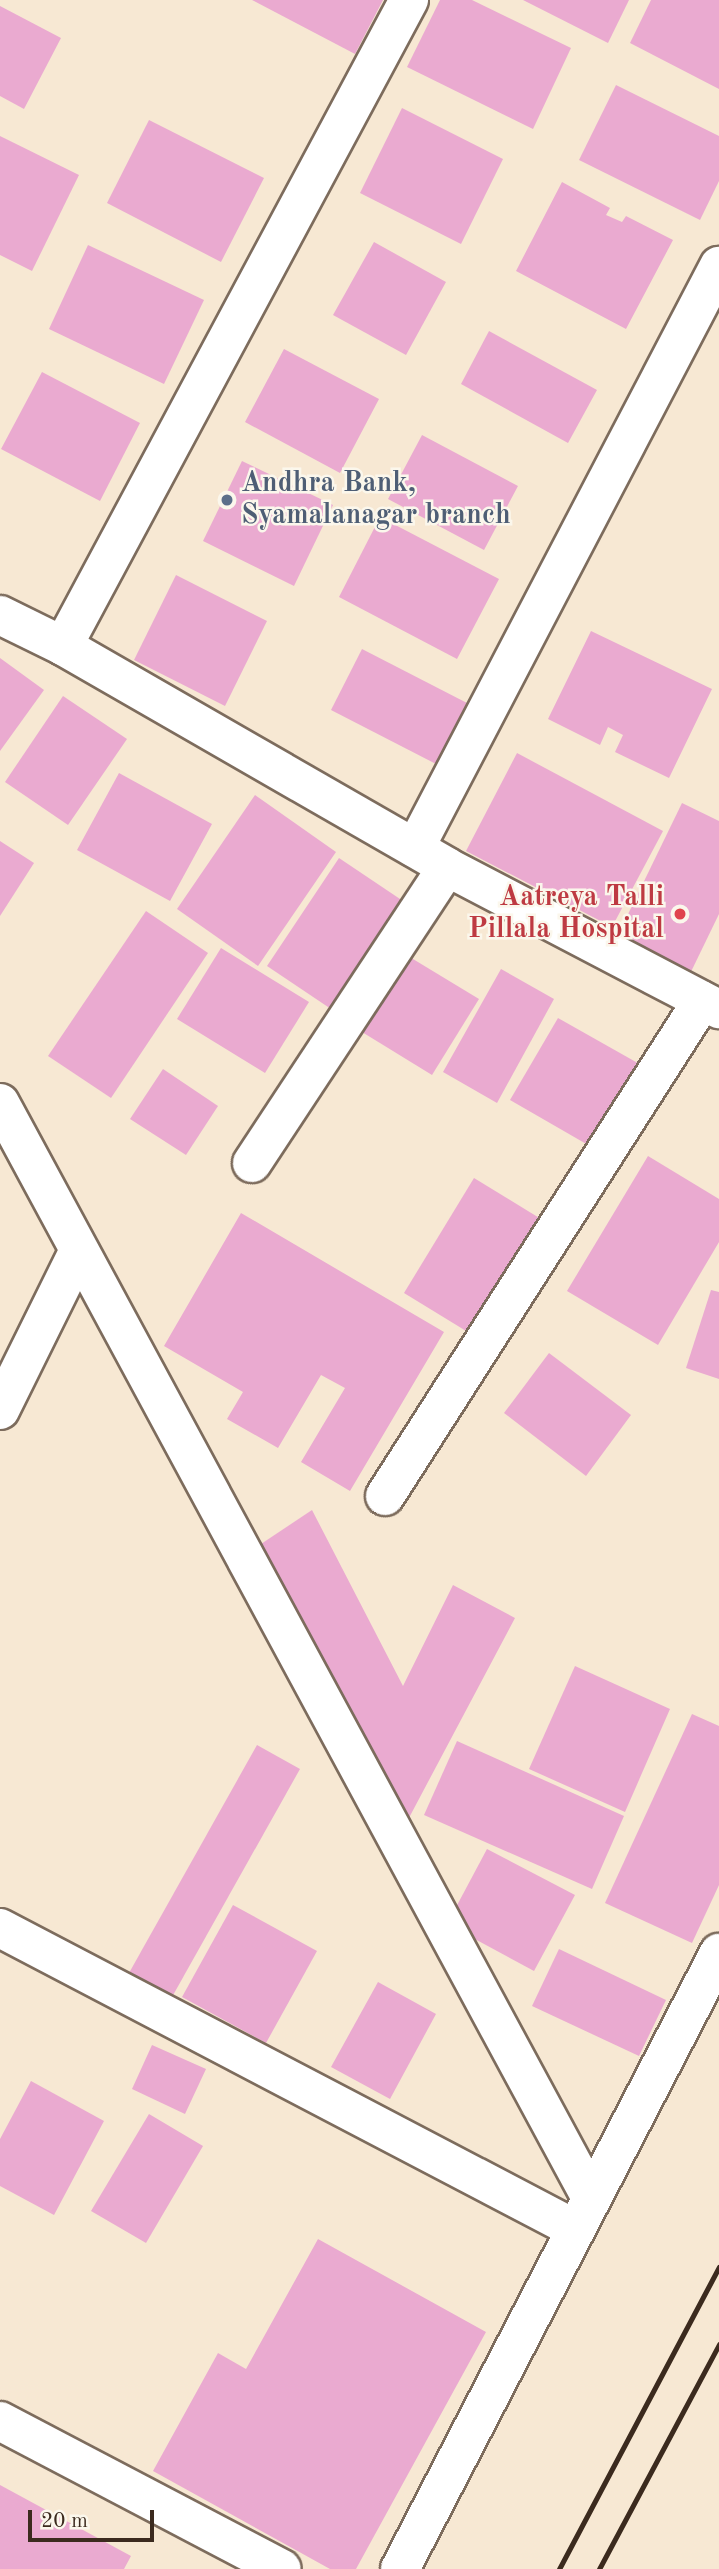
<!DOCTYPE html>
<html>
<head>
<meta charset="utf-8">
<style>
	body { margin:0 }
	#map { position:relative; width:719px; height:2569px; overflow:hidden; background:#f7e8d3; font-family:"Old Standard TT",serif }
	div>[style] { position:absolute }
	.building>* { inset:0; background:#eaaad0 }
	.roads { filter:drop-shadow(2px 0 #7d6c5d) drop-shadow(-2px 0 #7d6c5d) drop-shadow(0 2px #7d6c5d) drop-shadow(0 -2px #7d6c5d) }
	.minor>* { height:38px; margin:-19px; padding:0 19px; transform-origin:19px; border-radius:19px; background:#fff }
	.rail>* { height:5px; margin:-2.5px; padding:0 2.5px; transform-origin:2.5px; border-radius:2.5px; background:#3b2a1e }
	.dots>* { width:19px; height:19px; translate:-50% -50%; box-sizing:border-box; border:4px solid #fbf7ec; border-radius:50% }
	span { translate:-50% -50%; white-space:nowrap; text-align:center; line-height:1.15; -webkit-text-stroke:5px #fbf7ec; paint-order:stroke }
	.service-label { font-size:28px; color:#4e5e75; font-weight:700 }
	.left { translate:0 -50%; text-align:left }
	.health-label { font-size:28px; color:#be3a42; font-weight:700 }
	.right { translate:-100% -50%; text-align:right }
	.scale { position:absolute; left:28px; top:2510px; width:126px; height:32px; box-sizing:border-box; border:4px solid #3b2a1e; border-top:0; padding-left:9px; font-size:21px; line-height:24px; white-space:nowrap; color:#3b2a1e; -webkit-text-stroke:5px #fbf7ec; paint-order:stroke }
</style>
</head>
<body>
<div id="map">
	<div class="building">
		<i style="clip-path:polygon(252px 0,383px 0,355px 54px)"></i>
		<i style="clip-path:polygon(440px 0,472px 0,571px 48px,533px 129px,407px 67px)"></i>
		<i style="clip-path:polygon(523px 0,629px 0,608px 43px)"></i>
		<i style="clip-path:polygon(651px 0,719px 0,719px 89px,630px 43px)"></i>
		<i style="clip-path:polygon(0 6px,61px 38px,24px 109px,0 96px)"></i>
		<i style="clip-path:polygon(616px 85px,719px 136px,719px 181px,700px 220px,579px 160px)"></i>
		<i style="clip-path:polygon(402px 108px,503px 159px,461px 244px,360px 193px)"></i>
		<i style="clip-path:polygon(149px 120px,264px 178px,221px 262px,107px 203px)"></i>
		<i style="clip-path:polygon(0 136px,79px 175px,32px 271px,0 255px)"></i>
		<i style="clip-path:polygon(562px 182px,610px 208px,606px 215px,622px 222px,626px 216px,673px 240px,626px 329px,516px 271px)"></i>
		<i style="clip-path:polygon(374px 242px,446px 282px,406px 355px,333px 315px)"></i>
		<i style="clip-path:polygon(88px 245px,204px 300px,164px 384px,49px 329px)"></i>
		<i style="clip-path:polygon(489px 331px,597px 390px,568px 443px,461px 384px)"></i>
		<i style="clip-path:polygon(284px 349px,379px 399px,340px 473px,245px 422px)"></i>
		<i style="clip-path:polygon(42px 372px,140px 423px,100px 501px,1px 449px)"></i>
		<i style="clip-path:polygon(422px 435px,518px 486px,484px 550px,388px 499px)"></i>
		<i style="clip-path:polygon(242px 461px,333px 505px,294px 586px,203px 541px)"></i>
		<i style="clip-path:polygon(380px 517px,499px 579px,457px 659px,339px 597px)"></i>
		<i style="clip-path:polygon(176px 575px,267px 621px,225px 706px,134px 660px)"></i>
		<i style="clip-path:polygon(591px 631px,712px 689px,669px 778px,615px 752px,623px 735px,608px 727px,600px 745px,548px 719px)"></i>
		<i style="clip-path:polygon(362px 649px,467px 703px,436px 764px,331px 710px)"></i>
		<i style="clip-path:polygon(0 658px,44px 690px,0 751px)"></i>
		<i style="clip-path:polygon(63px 696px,127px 739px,68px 825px,5px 782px)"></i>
		<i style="clip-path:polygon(517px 753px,663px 831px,612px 927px,466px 851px)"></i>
		<i style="clip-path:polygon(119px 773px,212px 824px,170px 901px,77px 850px)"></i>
		<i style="clip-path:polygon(255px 795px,336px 852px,258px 966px,177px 909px)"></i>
		<i style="clip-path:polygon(682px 803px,719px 821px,719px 914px,687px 980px,614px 943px)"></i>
		<i style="clip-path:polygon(0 841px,34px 863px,0 916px)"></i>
		<i style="clip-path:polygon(339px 858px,406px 903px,334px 1011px,267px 966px)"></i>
		<i style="clip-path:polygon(146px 911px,208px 953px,111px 1098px,48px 1056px)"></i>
		<i style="clip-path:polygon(221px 948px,309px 1002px,265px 1073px,177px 1019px)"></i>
		<i style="clip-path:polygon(408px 956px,479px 999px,432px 1075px,362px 1032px)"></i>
		<i style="clip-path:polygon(501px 969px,554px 999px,497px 1103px,443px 1072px)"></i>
		<i style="clip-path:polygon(558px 1018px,643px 1066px,595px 1149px,510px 1100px)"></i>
		<i style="clip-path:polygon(163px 1069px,218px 1106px,186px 1155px,130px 1119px)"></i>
		<i style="clip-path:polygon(648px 1156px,719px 1199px,719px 1242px,658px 1345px,567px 1291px)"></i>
		<i style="clip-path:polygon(474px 1178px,541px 1219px,471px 1334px,404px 1293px)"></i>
		<i style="clip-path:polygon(241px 1213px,444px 1332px,350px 1491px,301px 1462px,345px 1388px,321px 1375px,278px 1448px,227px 1419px,243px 1392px,164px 1346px)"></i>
		<i style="clip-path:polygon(711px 1290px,719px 1292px,719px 1379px,686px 1368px)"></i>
		<i style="clip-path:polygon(549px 1353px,631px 1415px,586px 1476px,504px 1413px)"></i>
		<i style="clip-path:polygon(312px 1510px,403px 1686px,453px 1585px,515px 1618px,402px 1831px,255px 1548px)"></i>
		<i style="clip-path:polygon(575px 1666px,670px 1709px,625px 1812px,529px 1769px)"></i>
		<i style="clip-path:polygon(692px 1714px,719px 1726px,719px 1885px,692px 1943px,605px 1903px)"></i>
		<i style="clip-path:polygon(457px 1741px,624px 1816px,592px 1889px,424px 1815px)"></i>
		<i style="clip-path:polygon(257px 1745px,300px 1769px,172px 1997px,129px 1973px)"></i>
		<i style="clip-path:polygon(487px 1849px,575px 1895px,534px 1971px,447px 1924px)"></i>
		<i style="clip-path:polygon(233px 1905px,317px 1951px,266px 2043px,182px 1997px)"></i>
		<i style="clip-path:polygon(559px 1949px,666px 2000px,639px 2056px,532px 2006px)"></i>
		<i style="clip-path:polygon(378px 1982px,436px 2014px,390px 2099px,331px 2067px)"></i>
		<i style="clip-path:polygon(152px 2045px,206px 2069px,185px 2114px,132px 2089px)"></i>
		<i style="clip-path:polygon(31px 2081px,104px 2121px,54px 2215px,0 2186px,0 2139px)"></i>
		<i style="clip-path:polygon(149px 2114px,203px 2146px,146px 2243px,91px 2211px)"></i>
		<i style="clip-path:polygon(318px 2239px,486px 2332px,356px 2569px,330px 2569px,153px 2471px,218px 2353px,246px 2369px)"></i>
		<i style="clip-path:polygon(0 2485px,131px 2556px,124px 2569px,0 2569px)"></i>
	</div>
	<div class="roads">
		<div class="minor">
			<i style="left:0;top:615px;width:70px;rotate:26.2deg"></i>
			<i style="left:63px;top:646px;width:443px;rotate:29.9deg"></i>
			<i style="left:447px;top:867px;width:307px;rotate:27.6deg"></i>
			<i style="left:63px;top:646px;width:733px;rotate:-61.83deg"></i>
			<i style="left:415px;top:848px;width:657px;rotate:-62.42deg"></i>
			<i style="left:0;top:1103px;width:1244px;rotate:61.64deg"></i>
			<i style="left:252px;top:1163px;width:354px;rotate:-56.6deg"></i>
			<i style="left:0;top:1410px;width:176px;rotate:-63.7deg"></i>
			<i style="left:385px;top:1496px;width:588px;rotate:-57.36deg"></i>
			<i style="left:0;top:1928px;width:649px;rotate:27.63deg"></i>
			<i style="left:0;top:2421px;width:318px;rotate:27.7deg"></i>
			<i style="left:400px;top:2569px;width:694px;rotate:-62.62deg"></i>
		</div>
	</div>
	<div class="rail">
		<i style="left:559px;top:2569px;width:342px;rotate:-62.1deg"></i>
		<i style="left:599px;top:2569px;width:255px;rotate:-61.9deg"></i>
	</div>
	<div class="dots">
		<i style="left:227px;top:500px;background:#5c6f8a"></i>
		<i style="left:680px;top:914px;background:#e0444e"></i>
	</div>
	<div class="service-label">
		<span class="left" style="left:241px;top:500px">Andhra Bank,<br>Syamalanagar branch</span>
	</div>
	<div class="health-label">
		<span class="right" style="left:664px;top:914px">Aatreya Talli<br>Pillala Hospital</span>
	</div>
	<div class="scale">20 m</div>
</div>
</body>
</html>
